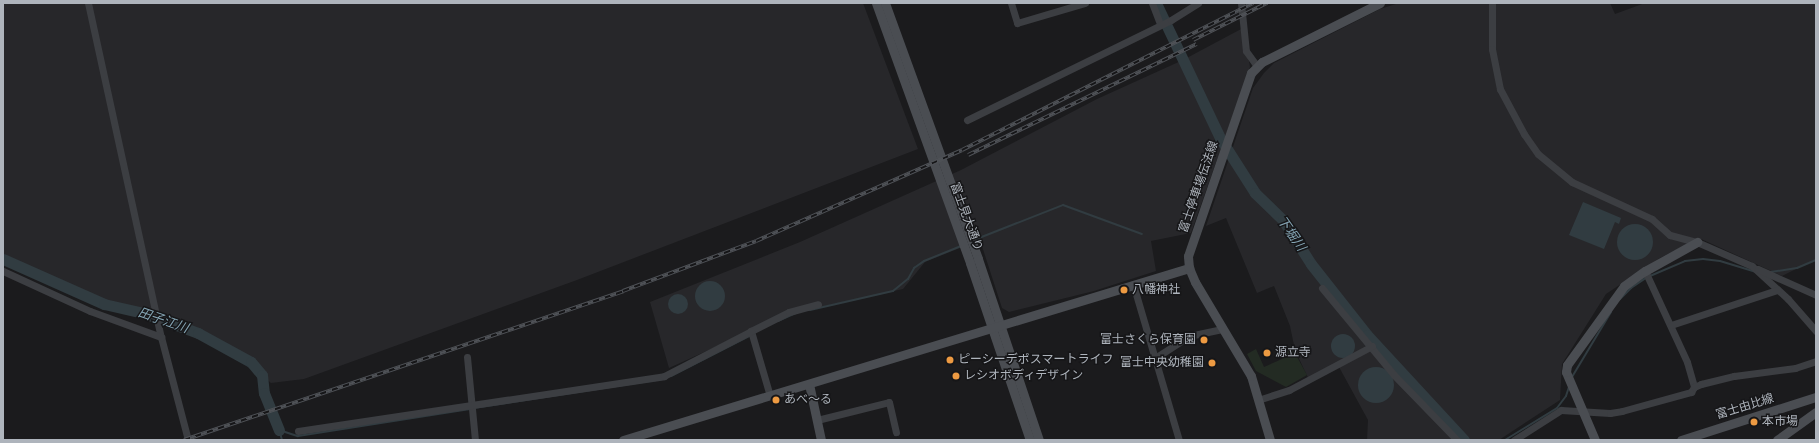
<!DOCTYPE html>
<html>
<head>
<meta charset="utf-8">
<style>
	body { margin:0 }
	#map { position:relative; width:1819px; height:443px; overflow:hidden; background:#1b1b1d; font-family:Arial,"Noto Sans JP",sans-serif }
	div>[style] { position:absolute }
	.built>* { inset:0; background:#27272a }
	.green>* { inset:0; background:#232b23 }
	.water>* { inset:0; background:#313c41 }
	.round { border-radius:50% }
	.stream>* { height:2px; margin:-1px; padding:0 1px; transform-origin:1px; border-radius:1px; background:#313c41 }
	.river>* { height:11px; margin:-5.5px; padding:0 5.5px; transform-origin:5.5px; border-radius:5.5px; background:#313c41 }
	.street>* { height:7px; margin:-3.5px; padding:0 3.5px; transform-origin:3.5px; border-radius:3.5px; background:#3c3e42 }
	.secondary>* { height:9px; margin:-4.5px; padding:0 4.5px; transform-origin:4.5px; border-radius:4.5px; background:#4a4d52 }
	.rail>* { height:3.5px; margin-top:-1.75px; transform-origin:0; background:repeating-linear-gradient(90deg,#161618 0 6px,#4f5257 0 12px); box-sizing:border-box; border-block:1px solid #4f5257 }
	.dots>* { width:11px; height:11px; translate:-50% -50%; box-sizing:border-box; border:2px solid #161618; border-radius:50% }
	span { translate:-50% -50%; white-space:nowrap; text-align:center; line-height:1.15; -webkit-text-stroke:3px #161618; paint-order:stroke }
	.street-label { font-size:12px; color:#aeb4bc }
	.poi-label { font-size:12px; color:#aeb4bc }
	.left { translate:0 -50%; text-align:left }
	.right { translate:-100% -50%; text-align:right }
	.water-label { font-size:13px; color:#86a6b5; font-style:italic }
	.frame { position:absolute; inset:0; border:4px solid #aeb4bc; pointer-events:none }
</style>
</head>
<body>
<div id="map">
	<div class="built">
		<i style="clip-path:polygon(3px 3px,863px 3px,918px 149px,577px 280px,304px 379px,271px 383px,244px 359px,200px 332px,152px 320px,3px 258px)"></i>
		<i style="clip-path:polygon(1399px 3px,1610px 3px,1615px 14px,1645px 3px,1816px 3px,1816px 259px,1782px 276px,1699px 238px,1660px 258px,1606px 294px,1562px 364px,1560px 400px,1499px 440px,1367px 440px,1368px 420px,1339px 367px,1310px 382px,1295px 350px,1290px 326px,1274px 286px,1257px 293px,1226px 218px,1206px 226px,1253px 88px,1264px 73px,1274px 63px,1380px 9px)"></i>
		<i style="clip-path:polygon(1243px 28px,1250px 67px,1191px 233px,1151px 241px,1156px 271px,1094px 291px,1009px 312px,1002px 308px,980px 240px,925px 262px,903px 289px,788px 314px,669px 368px,650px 302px,800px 242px,961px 170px,1097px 99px,1183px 60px)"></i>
	</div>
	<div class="green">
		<i style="clip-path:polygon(1291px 346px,1307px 375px,1286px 387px,1256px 371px,1247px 354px,1256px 349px,1264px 367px,1282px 359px,1279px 352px)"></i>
	</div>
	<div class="water">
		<i style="clip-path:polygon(1583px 202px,1621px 218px,1619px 224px,1615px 222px,1604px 249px,1569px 235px)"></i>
		<i class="round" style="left:1617px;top:224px;width:36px;height:36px"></i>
		<i class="round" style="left:695px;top:281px;width:30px;height:30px"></i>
		<i class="round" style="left:668px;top:294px;width:20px;height:20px"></i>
		<i class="round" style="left:1331px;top:334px;width:24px;height:24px"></i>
		<i class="round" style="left:1358px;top:367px;width:36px;height:36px"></i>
	</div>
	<div class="stream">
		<i style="left:974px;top:240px;width:96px;rotate:-21.5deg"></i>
		<i style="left:1063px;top:205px;width:84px;rotate:20.2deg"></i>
		<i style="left:1771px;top:272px;width:26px;rotate:-9deg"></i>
		<i style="left:1797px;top:268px;width:21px;rotate:-23deg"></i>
		<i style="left:1650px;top:276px;width:38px;rotate:-23deg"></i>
		<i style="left:1685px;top:261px;width:18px;rotate:-6deg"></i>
		<i style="left:1703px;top:259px;width:17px;rotate:7deg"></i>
		<i style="left:1720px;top:261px;width:37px;rotate:17deg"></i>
		<i style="left:1620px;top:299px;width:16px;rotate:-45deg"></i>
		<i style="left:1631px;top:288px;width:18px;rotate:-34deg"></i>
		<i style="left:810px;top:310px;width:85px;rotate:-12.9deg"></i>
		<i style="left:893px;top:291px;width:19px;rotate:-39deg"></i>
		<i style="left:908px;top:279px;width:13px;rotate:-61deg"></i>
		<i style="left:914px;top:268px;width:12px;rotate:-35deg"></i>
		<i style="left:924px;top:261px;width:40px;rotate:-22deg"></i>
		<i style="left:778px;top:321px;width:20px;rotate:-24deg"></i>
		<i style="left:671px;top:376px;width:90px;rotate:-27.1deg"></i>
		<i style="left:1572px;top:377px;width:76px;rotate:-59deg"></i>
		<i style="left:474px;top:408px;width:191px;rotate:-8.7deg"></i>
		<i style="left:279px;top:430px;width:20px;rotate:18deg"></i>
		<i style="left:298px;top:436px;width:174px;rotate:-8.9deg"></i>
		<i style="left:279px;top:430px;width:10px;rotate:73deg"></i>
		<i style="left:1505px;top:440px;width:61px;rotate:-31.6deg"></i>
		<i style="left:1557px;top:408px;width:15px;rotate:-53deg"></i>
		<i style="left:1566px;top:396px;width:9px;rotate:-72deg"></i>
	</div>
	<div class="river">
		<i style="left:1156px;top:3px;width:149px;rotate:64.6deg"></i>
		<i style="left:1220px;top:138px;width:65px;rotate:57.5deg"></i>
		<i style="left:1255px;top:193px;width:39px;rotate:44deg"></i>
		<i style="left:1283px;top:220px;width:52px;rotate:57.5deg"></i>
		<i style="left:1311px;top:264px;width:90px;rotate:51.7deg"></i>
		<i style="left:1367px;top:335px;width:143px;rotate:47.3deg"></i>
		<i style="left:3px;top:259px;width:111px;rotate:24deg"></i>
		<i style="left:104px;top:304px;width:41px;rotate:12.7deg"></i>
		<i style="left:144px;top:313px;width:58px;rotate:20.3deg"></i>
		<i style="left:198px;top:333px;width:60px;rotate:28.7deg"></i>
		<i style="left:251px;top:362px;width:17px;rotate:50deg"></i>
		<i style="left:262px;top:375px;width:18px;rotate:84deg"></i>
		<i style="left:264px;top:393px;width:40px;rotate:68deg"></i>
	</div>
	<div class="street">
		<i style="left:88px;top:3px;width:342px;rotate:77.7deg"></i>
		<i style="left:161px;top:337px;width:106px;rotate:75.3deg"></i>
		<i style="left:1011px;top:3px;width:21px;rotate:73deg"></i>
		<i style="left:1017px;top:23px;width:71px;rotate:-16.4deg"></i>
		<i style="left:1152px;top:3px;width:22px;rotate:69deg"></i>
		<i style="left:1241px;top:3px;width:48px;rotate:84.1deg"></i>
		<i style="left:1246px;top:51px;width:19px;rotate:54deg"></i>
		<i style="left:1492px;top:3px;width:46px;rotate:90deg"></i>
		<i style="left:1492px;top:49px;width:41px;rotate:78.7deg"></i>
		<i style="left:1500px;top:89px;width:51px;rotate:61.9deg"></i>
		<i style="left:1524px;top:134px;width:24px;rotate:55deg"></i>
		<i style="left:1538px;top:154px;width:44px;rotate:39.5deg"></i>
		<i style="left:1572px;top:182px;width:88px;rotate:24.8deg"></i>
		<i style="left:1652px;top:219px;width:24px;rotate:42deg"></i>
		<i style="left:1670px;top:235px;width:28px;rotate:15deg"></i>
		<i style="left:1697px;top:242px;width:60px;rotate:23.6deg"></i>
		<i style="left:1752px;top:266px;width:49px;rotate:42.5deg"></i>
		<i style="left:1788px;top:299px;width:43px;rotate:48.8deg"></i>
		<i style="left:967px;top:120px;width:227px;rotate:-26.1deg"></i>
		<i style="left:1171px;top:20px;width:32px;rotate:-32deg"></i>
		<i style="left:1758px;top:269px;width:64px;rotate:24.1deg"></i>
		<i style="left:3px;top:271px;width:96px;rotate:24.7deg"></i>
		<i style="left:90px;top:311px;width:76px;rotate:20.1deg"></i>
		<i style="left:1645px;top:271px;width:100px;rotate:65.2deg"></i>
		<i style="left:1687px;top:362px;width:26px;rotate:74deg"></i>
		<i style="left:1133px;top:284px;width:163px;rotate:73.6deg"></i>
		<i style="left:1322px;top:288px;width:113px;rotate:50.4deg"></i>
		<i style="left:1394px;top:375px;width:91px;rotate:45.9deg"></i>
		<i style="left:1671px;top:325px;width:112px;rotate:-18.3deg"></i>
		<i style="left:467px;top:357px;width:83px;rotate:84.5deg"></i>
		<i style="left:1155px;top:358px;width:40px;rotate:-32.9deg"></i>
		<i style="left:1189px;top:336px;width:35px;rotate:-12deg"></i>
		<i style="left:770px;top:396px;width:68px;rotate:-106.3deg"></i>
		<i style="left:751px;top:331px;width:42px;rotate:-26.6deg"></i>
		<i style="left:789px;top:312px;width:30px;rotate:-15deg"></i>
		<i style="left:1258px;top:400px;width:33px;rotate:-18deg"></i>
		<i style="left:1289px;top:390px;width:94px;rotate:-27.9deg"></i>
		<i style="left:817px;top:420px;width:74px;rotate:-14deg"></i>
		<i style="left:889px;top:402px;width:31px;rotate:77deg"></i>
		<i style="left:298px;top:431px;width:370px;rotate:-8.5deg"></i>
		<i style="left:664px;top:376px;width:98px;rotate:-27.3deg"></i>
		<i style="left:1514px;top:440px;width:56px;rotate:-32.6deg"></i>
		<i style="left:1561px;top:410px;width:49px;rotate:3.5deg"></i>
		<i style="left:1610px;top:413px;width:12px;rotate:-9deg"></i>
		<i style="left:1622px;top:411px;width:72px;rotate:-15.4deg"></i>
		<i style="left:1691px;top:392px;width:6px;rotate:-59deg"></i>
		<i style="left:1694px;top:387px;width:8px;rotate:-23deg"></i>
		<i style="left:1701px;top:384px;width:34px;rotate:-14deg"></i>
		<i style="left:1734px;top:376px;width:62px;rotate:-7.5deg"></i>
		<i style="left:1795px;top:368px;width:22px;rotate:-18deg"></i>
	</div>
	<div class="secondary">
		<i style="left:876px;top:3px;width:276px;rotate:70.1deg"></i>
		<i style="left:970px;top:263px;width:187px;rotate:71.3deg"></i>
		<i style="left:885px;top:3px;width:272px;rotate:70deg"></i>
		<i style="left:978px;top:259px;width:191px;rotate:71.4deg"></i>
		<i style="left:809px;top:384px;width:57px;rotate:77.9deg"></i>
		<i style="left:623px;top:440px;width:592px;rotate:-16.9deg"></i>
		<i style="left:1270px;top:440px;width:67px;rotate:-106.5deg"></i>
		<i style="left:1251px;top:376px;width:109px;rotate:-120.8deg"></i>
		<i style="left:1195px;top:282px;width:15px;rotate:-113deg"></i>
		<i style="left:1189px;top:268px;width:12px;rotate:-95deg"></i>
		<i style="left:1188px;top:256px;width:194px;rotate:-71deg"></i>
		<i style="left:1251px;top:73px;width:16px;rotate:-45deg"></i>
		<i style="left:1262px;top:62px;width:132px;rotate:-26.6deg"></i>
		<i style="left:1595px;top:440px;width:74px;rotate:-113.1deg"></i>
		<i style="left:1566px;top:372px;width:7px;rotate:-82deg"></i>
		<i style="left:1567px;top:365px;width:97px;rotate:-54.2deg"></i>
		<i style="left:1624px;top:286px;width:26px;rotate:-36deg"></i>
		<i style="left:1645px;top:271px;width:60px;rotate:-29.1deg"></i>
		<i style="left:1681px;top:440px;width:142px;rotate:-17.7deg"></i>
		<i style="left:1777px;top:440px;width:48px;rotate:-35.7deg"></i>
	</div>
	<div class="rail">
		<i style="left:1193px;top:40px;width:83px;rotate:-26.6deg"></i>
		<i style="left:968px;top:155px;width:254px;rotate:-25.9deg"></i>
		<i style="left:184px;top:440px;width:464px;rotate:-18.7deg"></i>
		<i style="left:623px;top:291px;width:142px;rotate:-20.6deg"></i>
		<i style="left:756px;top:241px;width:225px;rotate:-23.8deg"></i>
		<i style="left:962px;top:150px;width:326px;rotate:-26.8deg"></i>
	</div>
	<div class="dots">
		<i style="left:1124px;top:290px;background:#ed9a42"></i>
		<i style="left:1204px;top:340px;background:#ed9a42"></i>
		<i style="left:1267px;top:353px;background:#ed9a42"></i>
		<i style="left:950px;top:360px;background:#ed9a42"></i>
		<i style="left:1212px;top:363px;background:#ed9a42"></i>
		<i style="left:956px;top:376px;background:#ed9a42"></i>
		<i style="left:776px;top:400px;background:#ed9a42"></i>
		<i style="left:1754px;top:422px;background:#ed9a42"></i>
	</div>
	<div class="street-label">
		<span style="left:1199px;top:187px;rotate:-71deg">富士停車場伝法線</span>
		<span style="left:966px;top:217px;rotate:70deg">富士見大通り</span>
		<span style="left:1745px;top:407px;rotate:-17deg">富士由比線</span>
	</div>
	<div class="poi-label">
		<span class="left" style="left:1132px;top:290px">八幡神社</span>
		<span class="right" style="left:1196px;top:340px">富士さくら保育園</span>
		<span class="left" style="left:1275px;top:353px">源立寺</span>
		<span class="left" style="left:958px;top:360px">ピーシーデポスマートライフ</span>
		<span class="right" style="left:1204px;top:363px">富士中央幼稚園</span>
		<span class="left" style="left:964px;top:376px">レシオボディデザイン</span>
		<span class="left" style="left:784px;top:400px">あべ〜る</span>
		<span class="left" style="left:1762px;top:422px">本市場</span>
	</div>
	<div class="water-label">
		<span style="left:1291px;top:234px;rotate:55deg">下堀川</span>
		<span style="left:163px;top:321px;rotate:19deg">田子江川</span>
	</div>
	<div class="frame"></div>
</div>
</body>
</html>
